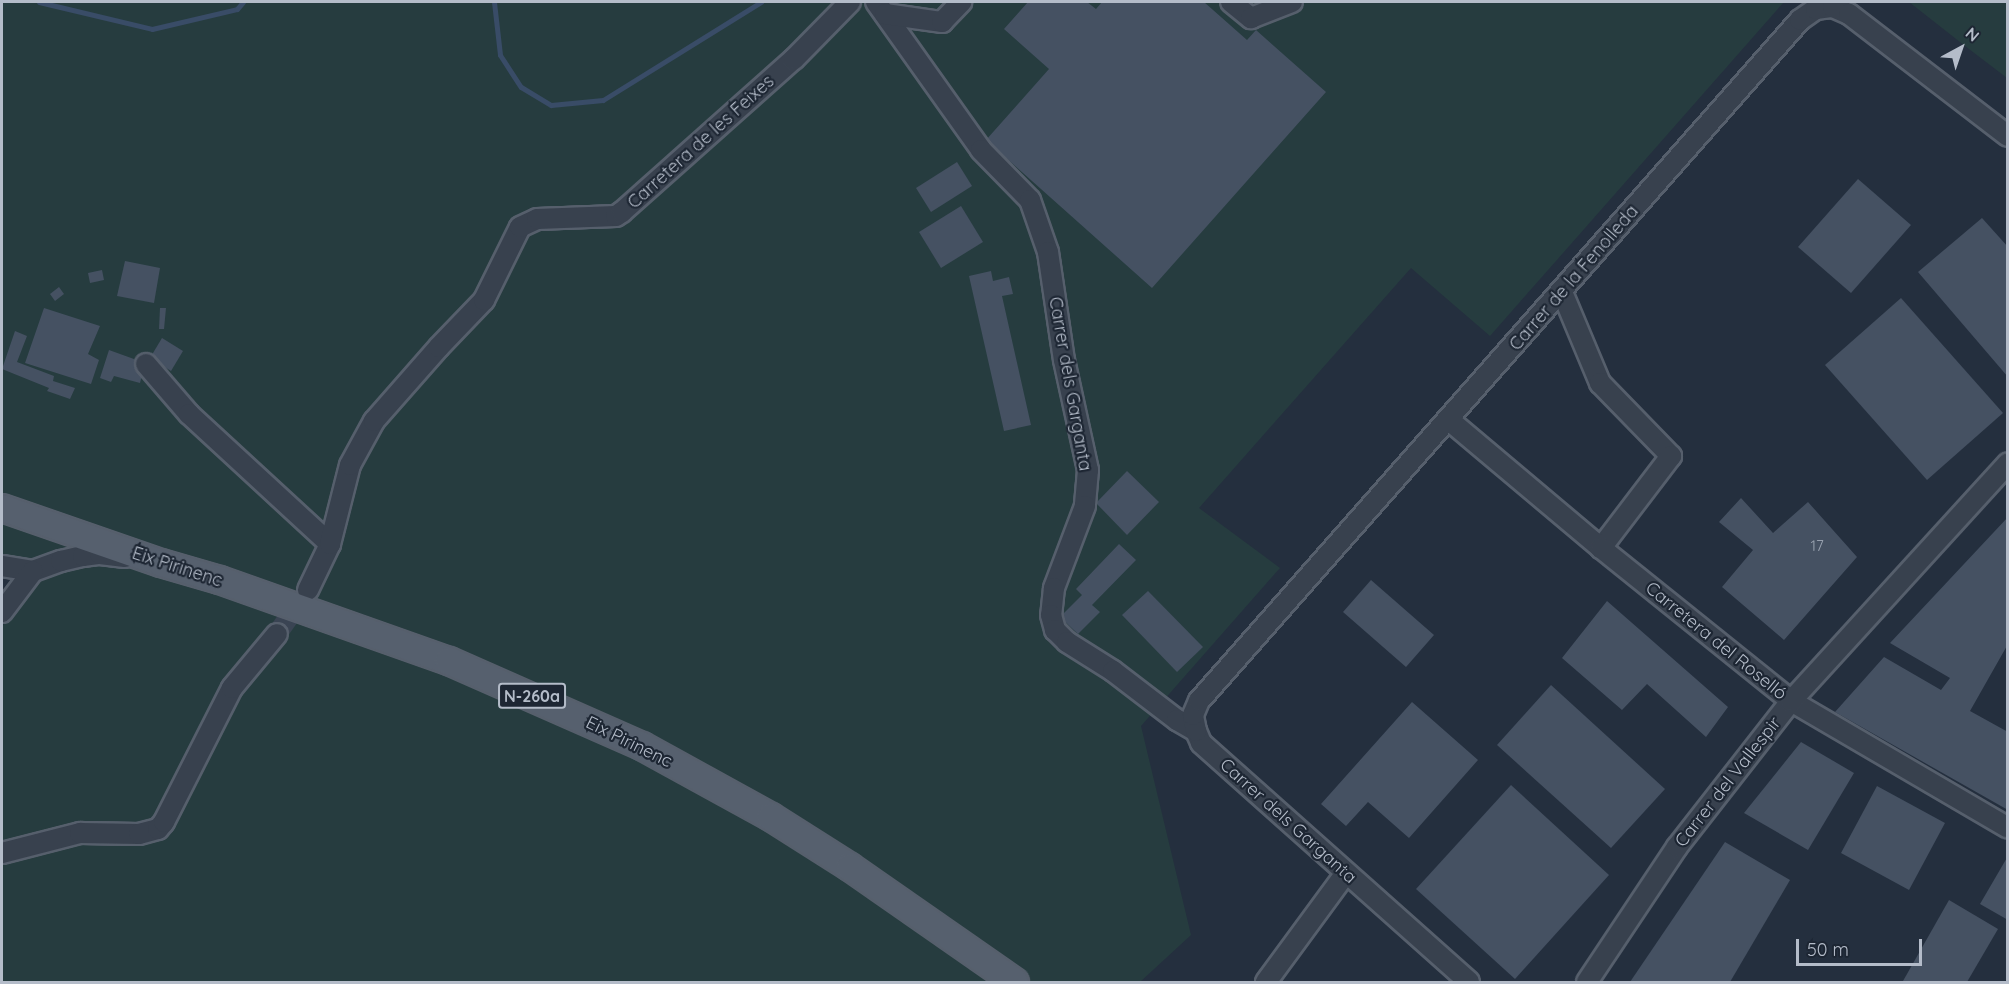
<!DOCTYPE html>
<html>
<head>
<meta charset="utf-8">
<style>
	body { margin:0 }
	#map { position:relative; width:2009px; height:984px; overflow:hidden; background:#242f3e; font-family:Quicksand,sans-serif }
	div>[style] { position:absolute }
	.green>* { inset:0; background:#263c3f }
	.stream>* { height:5px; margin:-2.5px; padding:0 2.5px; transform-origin:2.5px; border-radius:2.5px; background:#394c67 }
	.building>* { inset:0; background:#455162 }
	.minor-tunnel>* { height:20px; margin-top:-10px; transform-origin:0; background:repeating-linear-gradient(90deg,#3a4453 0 20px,transparent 0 30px) }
	.roads { filter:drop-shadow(2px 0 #565f6c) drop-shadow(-2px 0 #565f6c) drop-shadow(0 2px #565f6c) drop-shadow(0 -2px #565f6c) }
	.minor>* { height:20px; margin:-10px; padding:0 10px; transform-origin:10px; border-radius:10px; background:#38414e }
	.major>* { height:26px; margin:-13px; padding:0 13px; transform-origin:13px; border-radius:13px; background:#56606e }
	span { translate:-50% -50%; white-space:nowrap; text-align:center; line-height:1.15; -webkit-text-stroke:4.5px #1d2633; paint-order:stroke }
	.number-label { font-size:15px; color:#98a1af }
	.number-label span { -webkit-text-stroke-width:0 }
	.shield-label span { padding:2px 4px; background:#1d2633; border:2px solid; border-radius:4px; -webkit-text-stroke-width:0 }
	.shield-label { font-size:16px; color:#b4bcc9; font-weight:700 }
	.street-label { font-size:18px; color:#b4bcc9 }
	.frame { position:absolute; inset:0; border:3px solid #b4bcc9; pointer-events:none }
	.north { position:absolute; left:1931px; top:18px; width:60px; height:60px; -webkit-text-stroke:4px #1d2633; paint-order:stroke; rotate:40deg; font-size:16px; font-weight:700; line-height:24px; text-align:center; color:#b4bcc9 }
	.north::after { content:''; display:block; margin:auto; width:21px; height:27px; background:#b4bcc9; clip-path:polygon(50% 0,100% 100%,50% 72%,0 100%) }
	.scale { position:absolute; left:1796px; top:939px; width:126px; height:27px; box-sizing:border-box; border:3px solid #b4bcc9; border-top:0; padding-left:8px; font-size:18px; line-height:21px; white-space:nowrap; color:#b4bcc9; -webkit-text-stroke:4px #1d2633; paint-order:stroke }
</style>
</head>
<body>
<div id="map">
	<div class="green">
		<i style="clip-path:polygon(2px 2px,1784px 2px,1490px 336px,1411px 268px,1199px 508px,1280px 568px,1141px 726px,1191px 935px,1140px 982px,2px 982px,2px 627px,26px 590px,2px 560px)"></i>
		<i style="clip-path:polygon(1909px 2px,2007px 2px,2007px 78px,1965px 46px)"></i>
	</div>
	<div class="stream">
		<i style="left:39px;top:2px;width:116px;rotate:13.4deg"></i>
		<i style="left:152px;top:29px;width:87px;rotate:-13.2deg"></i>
		<i style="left:237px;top:9px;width:9px;rotate:-49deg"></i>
		<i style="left:494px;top:2px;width:53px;rotate:83.5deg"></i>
		<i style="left:500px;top:55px;width:38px;rotate:57deg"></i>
		<i style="left:521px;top:87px;width:35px;rotate:31deg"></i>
		<i style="left:551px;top:105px;width:52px;rotate:-5.5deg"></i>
		<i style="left:603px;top:100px;width:186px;rotate:-31.8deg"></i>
	</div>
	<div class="building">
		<i style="clip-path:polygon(1028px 2px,1087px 2px,1096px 9px,1102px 2px,1204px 2px,1247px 40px,1256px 30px,1326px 92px,1152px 288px,986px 140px,1049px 69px,1004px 29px)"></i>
		<i style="clip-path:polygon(957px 162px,972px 186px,931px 212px,916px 188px)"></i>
		<i style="clip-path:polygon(1858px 179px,1911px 225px,1851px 293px,1798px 247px)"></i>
		<i style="clip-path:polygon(961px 206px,983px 242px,941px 268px,919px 232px)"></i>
		<i style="clip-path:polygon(1982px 218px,2008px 247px,2008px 377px,1918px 272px)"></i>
		<i style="clip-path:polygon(125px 261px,160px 268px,154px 303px,117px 296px)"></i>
		<i style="clip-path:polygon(102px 270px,104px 280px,90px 283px,88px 273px)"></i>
		<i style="clip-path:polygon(991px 271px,993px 281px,1009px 277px,1013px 294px,1002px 296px,1031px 425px,1004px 431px,969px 276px)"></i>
		<i style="clip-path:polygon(59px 287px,64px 294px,55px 301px,50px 294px)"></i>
		<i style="clip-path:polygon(1901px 298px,2003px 413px,1927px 480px,1825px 365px)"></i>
		<i style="clip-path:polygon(44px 308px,100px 326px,88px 354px,99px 360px,91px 384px,25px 363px)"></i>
		<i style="clip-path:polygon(160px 308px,166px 308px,164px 329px,159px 329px)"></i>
		<i style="clip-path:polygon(15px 331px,27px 336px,17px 362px,54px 376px,53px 381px,75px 388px,70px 399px,47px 391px,49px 388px,2px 369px)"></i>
		<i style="clip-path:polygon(162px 338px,183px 351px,171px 371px,150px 358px)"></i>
		<i style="clip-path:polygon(109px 350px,145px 363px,140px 383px,114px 376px,111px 382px,100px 378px)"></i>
		<i style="clip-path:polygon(1127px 471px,1159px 502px,1127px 535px,1096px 503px)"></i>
		<i style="clip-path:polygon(1741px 498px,1773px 533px,1808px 502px,1857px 557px,1784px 640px,1722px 587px,1753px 550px,1719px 522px)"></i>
		<i style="clip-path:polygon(2008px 517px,2008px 644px,1970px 711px,2008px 732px,2008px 810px,1835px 712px,1884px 657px,1941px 690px,1950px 678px,1890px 643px)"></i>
		<i style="clip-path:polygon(1119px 544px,1136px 560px,1092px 605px,1100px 612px,1078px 634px,1060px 617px,1082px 595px,1076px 589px)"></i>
		<i style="clip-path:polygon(1371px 580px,1434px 635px,1406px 667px,1343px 612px)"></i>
		<i style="clip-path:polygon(1148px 591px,1203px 647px,1177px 672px,1122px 615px)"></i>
		<i style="clip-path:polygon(1607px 601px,1728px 707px,1706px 737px,1647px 684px,1622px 710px,1562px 658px)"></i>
		<i style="clip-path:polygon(1551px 685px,1665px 789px,1611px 848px,1497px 745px)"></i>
		<i style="clip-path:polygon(1412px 702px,1478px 760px,1409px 838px,1368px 802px,1346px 826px,1321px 804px)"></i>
		<i style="clip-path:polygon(1801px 742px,1854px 773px,1808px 850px,1744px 813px)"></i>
		<i style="clip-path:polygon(1511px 785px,1609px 875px,1515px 979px,1416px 889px)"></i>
		<i style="clip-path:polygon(1877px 786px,1945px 823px,1909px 890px,1841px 853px)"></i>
		<i style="clip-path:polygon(1725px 842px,1790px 880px,1730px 982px,1630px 982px)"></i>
		<i style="clip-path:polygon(2008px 856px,2008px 920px,1980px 904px)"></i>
		<i style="clip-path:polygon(1949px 900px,1998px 929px,1967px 982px,1905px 982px,1903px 981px)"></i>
	</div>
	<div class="minor-tunnel">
		<i style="left:277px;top:634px;width:45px;rotate:-54.9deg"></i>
	</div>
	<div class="roads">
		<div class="minor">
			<i style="left:876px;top:2px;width:181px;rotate:54.6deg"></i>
			<i style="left:981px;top:150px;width:70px;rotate:45.6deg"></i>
			<i style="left:1030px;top:200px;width:55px;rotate:70.9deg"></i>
			<i style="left:1048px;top:252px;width:109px;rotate:81.6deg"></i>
			<i style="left:1064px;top:360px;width:113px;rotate:77.7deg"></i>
			<i style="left:1088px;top:470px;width:36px;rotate:95deg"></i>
			<i style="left:1085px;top:506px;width:88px;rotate:110.7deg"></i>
			<i style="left:1054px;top:588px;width:27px;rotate:96deg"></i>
			<i style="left:1051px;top:615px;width:16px;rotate:75deg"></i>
			<i style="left:1055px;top:630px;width:17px;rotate:45deg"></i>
			<i style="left:1067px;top:642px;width:54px;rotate:32.2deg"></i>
			<i style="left:1113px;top:671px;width:81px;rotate:37.4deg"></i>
			<i style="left:1177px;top:720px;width:22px;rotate:30deg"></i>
			<i style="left:1196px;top:731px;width:13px;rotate:67deg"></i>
			<i style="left:1201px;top:743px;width:359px;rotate:41.7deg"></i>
			<i style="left:1231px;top:2px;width:26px;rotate:39deg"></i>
			<i style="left:1251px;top:18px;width:44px;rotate:-21.3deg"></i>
			<i style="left:885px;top:14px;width:58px;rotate:8deg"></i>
			<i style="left:942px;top:22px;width:28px;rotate:-46deg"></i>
			<i style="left:1562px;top:292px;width:99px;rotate:67.3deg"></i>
			<i style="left:1600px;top:383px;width:102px;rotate:45.8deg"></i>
			<i style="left:1671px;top:456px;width:116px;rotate:127.3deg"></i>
			<i style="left:146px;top:364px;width:66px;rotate:49.3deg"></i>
			<i style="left:189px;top:414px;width:192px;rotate:42.7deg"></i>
			<i style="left:1449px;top:420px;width:199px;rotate:40.1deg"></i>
			<i style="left:1601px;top:548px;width:244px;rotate:38.8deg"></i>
			<i style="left:1791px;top:701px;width:251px;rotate:30.3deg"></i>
			<i style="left:2px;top:566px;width:31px;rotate:9deg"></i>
			<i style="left:33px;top:571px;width:30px;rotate:-20deg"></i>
			<i style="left:61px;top:561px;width:23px;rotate:-13deg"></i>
			<i style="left:83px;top:556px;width:17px;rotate:-7deg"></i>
			<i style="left:100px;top:554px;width:25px;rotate:7deg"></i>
			<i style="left:308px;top:590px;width:51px;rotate:-64.4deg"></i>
			<i style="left:330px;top:544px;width:81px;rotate:-75.8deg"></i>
			<i style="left:350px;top:465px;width:50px;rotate:-61.4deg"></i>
			<i style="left:374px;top:421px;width:98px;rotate:-48.7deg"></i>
			<i style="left:439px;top:347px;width:65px;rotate:-46.2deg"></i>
			<i style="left:484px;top:300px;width:81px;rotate:-63.7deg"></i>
			<i style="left:520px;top:227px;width:19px;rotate:-25deg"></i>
			<i style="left:537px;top:219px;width:79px;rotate:-2.2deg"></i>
			<i style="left:616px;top:216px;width:7px;rotate:-34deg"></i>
			<i style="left:622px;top:212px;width:230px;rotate:-41.7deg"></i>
			<i style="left:794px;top:59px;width:80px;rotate:-45.5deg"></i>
			<i style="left:2px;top:612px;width:51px;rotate:-52.9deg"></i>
			<i style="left:1196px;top:731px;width:16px;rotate:-101deg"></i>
			<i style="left:1193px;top:715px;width:15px;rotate:-67deg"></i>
			<i style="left:1199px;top:701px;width:908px;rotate:-48.57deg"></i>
			<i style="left:1800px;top:20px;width:19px;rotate:-35deg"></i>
			<i style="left:1816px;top:9px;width:17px;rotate:-7deg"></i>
			<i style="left:1833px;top:7px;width:17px;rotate:24deg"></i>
			<i style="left:1849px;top:14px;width:200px;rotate:37.5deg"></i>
			<i style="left:2px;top:853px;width:81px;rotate:-14.4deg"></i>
			<i style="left:80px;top:833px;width:59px;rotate:1deg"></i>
			<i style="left:139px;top:834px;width:20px;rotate:-15deg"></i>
			<i style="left:158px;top:829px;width:9px;rotate:-49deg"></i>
			<i style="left:164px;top:822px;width:150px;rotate:-63.1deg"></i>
			<i style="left:232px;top:688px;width:70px;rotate:-50.2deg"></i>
			<i style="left:1266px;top:982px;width:135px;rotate:-53.7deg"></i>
			<i style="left:1587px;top:982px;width:162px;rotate:-56.3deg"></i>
			<i style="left:1677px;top:847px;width:185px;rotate:-52deg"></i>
			<i style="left:1791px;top:701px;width:322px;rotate:-47.6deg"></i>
		</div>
		<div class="major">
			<i style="left:2px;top:508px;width:168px;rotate:19.1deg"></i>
			<i style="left:161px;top:563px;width:61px;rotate:16.1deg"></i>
			<i style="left:220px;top:580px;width:243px;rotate:19.5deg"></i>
			<i style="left:449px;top:661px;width:211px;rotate:23.8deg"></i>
			<i style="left:642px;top:746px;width:147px;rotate:28.8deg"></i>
			<i style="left:771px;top:817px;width:93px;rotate:32.3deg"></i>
			<i style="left:850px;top:867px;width:201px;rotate:34.9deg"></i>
		</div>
	</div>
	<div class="number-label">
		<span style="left:1817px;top:546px">17</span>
	</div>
	<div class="shield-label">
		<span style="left:532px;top:696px">N-260a</span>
	</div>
	<div class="street-label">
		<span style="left:701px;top:142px;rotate:-42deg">Carretera de les Feixes</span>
		<span style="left:1574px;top:278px;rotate:-49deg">Carrer de la Fenolleda</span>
		<span style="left:1070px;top:384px;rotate:80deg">Carrer dels Garganta</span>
		<span style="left:177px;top:567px;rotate:18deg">Eix Pirinenc</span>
		<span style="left:1716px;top:641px;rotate:39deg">Carretera del Roselló</span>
		<span style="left:629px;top:742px;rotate:26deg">Eix Pirinenc</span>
		<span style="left:1728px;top:782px;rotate:-52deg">Carrer del Vallespir</span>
		<span style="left:1288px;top:821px;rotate:42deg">Carrer dels Garganta</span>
	</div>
	<div class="frame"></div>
	<div class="north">N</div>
	<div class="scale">50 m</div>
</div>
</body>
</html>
